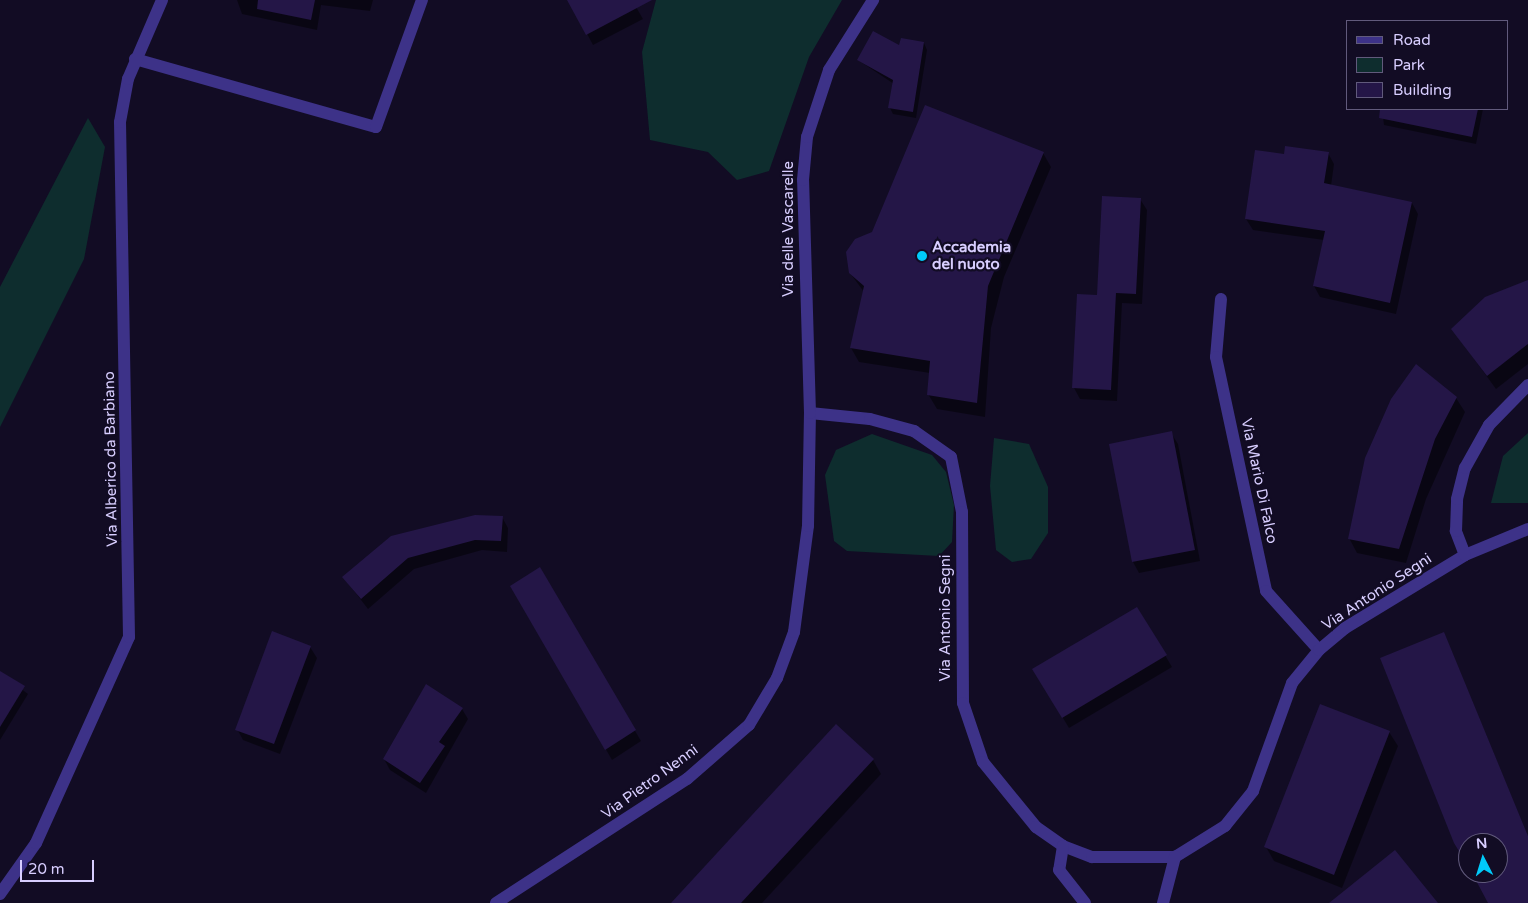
<!DOCTYPE html>
<html>
<head>
<meta charset="utf-8">
<style>
	body { margin:0 }
	#map { position:relative; width:1528px; height:903px; overflow:hidden; background:#120c24; font-family:"Varela Round",sans-serif }
	div>[style] { position:absolute }
	.green>* { inset:0; background:#0e2d2e }
	.shadow>* { inset:0; background:#0007 }
	.building>* { inset:0; background:#241647 }
	.street>* { height:12px; margin:-6px; padding:0 6px; transform-origin:6px; border-radius:6px; background:#3d3288 }
	.dots>* { width:14px; height:14px; translate:-50% -50%; box-sizing:border-box; border:2px solid #120c24; border-radius:50% }
	span { translate:-50% -50%; white-space:nowrap; text-align:center; line-height:1.15; -webkit-text-stroke:4.5px #120c24; paint-order:stroke }
	.street-label { font-size:15px; color:#d8ceff }
	.poi-label { font-size:15px; color:#d8ceff; font-weight:700 }
	.left { translate:0 -50%; text-align:left }
	.legend { position:absolute; left:1346px; top:20px; width:162px; height:90px; box-sizing:border-box; background:#120c24; border:1px solid #615a7c; margin:0; padding:6px 9px; list-style:none; font-size:15px; color:#d8ceff }
	.legend li { display:flex; align-items:center; gap:10px; height:25px }
	.legend b { width:25px; border:1px solid #615a7c }
	.north { position:absolute; left:1458px; top:833px; width:50px; height:50px; box-sizing:border-box; background:#120c24; border:1px solid #615a7c; border-radius:50%; rotate:355deg; font-size:14px; font-weight:700; line-height:20px; text-align:center; color:#d8ceff }
	.north::after { content:''; display:block; margin:auto; width:18px; height:22px; background:#00caf9; clip-path:polygon(50% 0,100% 100%,50% 72%,0 100%) }
	.scale { position:absolute; left:20px; top:860px; width:74px; height:22px; box-sizing:border-box; border:2px solid #d8ceff; border-top:0; padding-left:6px; font-size:15px; line-height:18px; white-space:nowrap; color:#d8ceff; -webkit-text-stroke:4px #120c24; paint-order:stroke }
</style>
</head>
<body>
<div id="map">
	<div class="green">
		<i style="clip-path:polygon(656px 0,842px 0,809px 57px,769px 171px,737px 180px,708px 152px,650px 140px,642px 52px)"></i>
		<i style="clip-path:polygon(88px 118px,105px 147px,84px 259px,0 427px,0 287px)"></i>
		<i style="clip-path:polygon(1528px 433px,1528px 503px,1491px 503px,1503px 456px)"></i>
		<i style="clip-path:polygon(872px 434px,932px 455px,946px 472px,954px 505px,952px 542px,939px 556px,847px 551px,834px 541px,825px 475px,836px 450px)"></i>
		<i style="clip-path:polygon(994px 438px,1029px 444px,1048px 487px,1048px 533px,1031px 559px,1012px 562px,996px 550px,990px 486px)"></i>
	</div>
	<div class="shadow">
		<i style="clip-path:polygon(237px 0,373px 0,370px 11px,321px 5px,317px 30px,242px 14px)"></i>
		<i style="clip-path:polygon(569px 0,632px 0,643px 19px,593px 45px)"></i>
		<i style="clip-path:polygon(924px 43px,927px 50px,916px 118px,893px 114px,890px 108px,894px 84px,858px 60px)"></i>
		<i style="clip-path:polygon(1382px 109px,1483px 109px,1476px 144px,1384px 125px)"></i>
		<i style="clip-path:polygon(1043px 153px,1051px 167px,1004px 277px,991px 328px,985px 417px,937px 409px,928px 394px,930px 373px,859px 362px,851px 348px,864px 292px,850px 273px)"></i>
		<i style="clip-path:polygon(1328px 153px,1334px 164px,1331px 186px,1412px 203px,1418px 214px,1396px 314px,1320px 297px,1314px 286px,1324px 240px,1253px 230px,1246px 219px,1285px 155px)"></i>
		<i style="clip-path:polygon(1140px 199px,1147px 210px,1142px 304px,1122px 303px,1117px 401px,1080px 399px,1074px 388px,1078px 295px,1098px 296px)"></i>
		<i style="clip-path:polygon(1528px 281px,1528px 364px,1496px 389px,1453px 330px)"></i>
		<i style="clip-path:polygon(1456px 398px,1465px 412px,1426px 499px,1406px 563px,1357px 553px,1349px 538px)"></i>
		<i style="clip-path:polygon(1171px 433px,1178px 444px,1200px 561px,1139px 573px,1133px 562px,1110px 445px)"></i>
		<i style="clip-path:polygon(502px 517px,508px 528px,507px 552px,482px 550px,414px 569px,368px 609px,344px 578px)"></i>
		<i style="clip-path:polygon(540px 569px,641px 741px,612px 760px,512px 587px)"></i>
		<i style="clip-path:polygon(1137px 608px,1172px 667px,1069px 728px,1034px 670px)"></i>
		<i style="clip-path:polygon(1444px 634px,1528px 837px,1528px 903px,1489px 903px,1473px 873px,1498px 873px,1498px 843px,1468px 843px,1468px 864px)"></i>
		<i style="clip-path:polygon(310px 647px,317px 658px,280px 754px,243px 740px,237px 729px)"></i>
		<i style="clip-path:polygon(0 673px,28px 694px,0 740px)"></i>
		<i style="clip-path:polygon(462px 709px,468px 719px,426px 793px,390px 770px,384px 759px)"></i>
		<i style="clip-path:polygon(1389px 732px,1398px 746px,1342px 888px,1274px 861px,1266px 847px)"></i>
		<i style="clip-path:polygon(873px 760px,881px 774px,762px 903px,672px 903px)"></i>
	</div>
	<div class="building">
		<i style="clip-path:polygon(258px 0,315px 0,311px 20px,257px 9px)"></i>
		<i style="clip-path:polygon(567px 0,652px 0,586px 35px)"></i>
		<i style="clip-path:polygon(873px 31px,899px 45px,901px 38px,924px 42px,913px 112px,888px 108px,893px 80px,857px 60px)"></i>
		<i style="clip-path:polygon(925px 105px,1044px 152px,988px 286px,977px 403px,927px 395px,930px 361px,850px 348px,864px 286px,849px 273px,846px 252px,855px 239px,872px 232px)"></i>
		<i style="clip-path:polygon(1380px 109px,1478px 109px,1472px 137px,1379px 118px)"></i>
		<i style="clip-path:polygon(1285px 146px,1329px 152px,1324px 183px,1412px 202px,1390px 303px,1313px 286px,1325px 231px,1245px 219px,1255px 150px,1284px 154px)"></i>
		<i style="clip-path:polygon(1102px 196px,1141px 198px,1136px 294px,1116px 293px,1111px 390px,1072px 388px,1077px 294px,1097px 295px)"></i>
		<i style="clip-path:polygon(1528px 280px,1528px 344px,1487px 376px,1451px 329px,1485px 297px)"></i>
		<i style="clip-path:polygon(1416px 364px,1457px 397px,1435px 439px,1399px 549px,1348px 539px,1365px 458px,1391px 399px)"></i>
		<i style="clip-path:polygon(1172px 431px,1195px 550px,1132px 562px,1109px 444px)"></i>
		<i style="clip-path:polygon(475px 515px,503px 516px,501px 541px,475px 540px,408px 558px,361px 599px,342px 577px,391px 536px)"></i>
		<i style="clip-path:polygon(540px 567px,636px 730px,605px 750px,510px 586px)"></i>
		<i style="clip-path:polygon(1137px 607px,1167px 655px,1062px 718px,1032px 669px)"></i>
		<i style="clip-path:polygon(272px 631px,311px 646px,274px 744px,235px 730px)"></i>
		<i style="clip-path:polygon(1444px 632px,1528px 836px,1528px 903px,1488px 903px,1472px 873px,1498px 873px,1498px 843px,1468px 843px,1468px 866px,1454px 843px,1380px 658px)"></i>
		<i style="clip-path:polygon(0 671px,25px 686px,0 727px)"></i>
		<i style="clip-path:polygon(426px 684px,463px 708px,439px 742px,445px 746px,420px 783px,383px 759px)"></i>
		<i style="clip-path:polygon(1320px 704px,1390px 731px,1334px 875px,1264px 847px)"></i>
		<i style="clip-path:polygon(836px 724px,874px 759px,741px 903px,671px 903px)"></i>
		<i style="clip-path:polygon(1395px 850px,1438px 903px,1329px 903px)"></i>
	</div>
	<div class="street">
		<i style="left:135px;top:59px;width:250px;rotate:15.8deg"></i>
		<i style="left:376px;top:127px;width:135px;rotate:-70.1deg"></i>
		<i style="left:1221px;top:299px;width:58px;rotate:94.9deg"></i>
		<i style="left:1216px;top:357px;width:239px;rotate:77.9deg"></i>
		<i style="left:1266px;top:591px;width:79px;rotate:48.1deg"></i>
		<i style="left:810px;top:413px;width:60px;rotate:5.7deg"></i>
		<i style="left:870px;top:419px;width:46px;rotate:15.3deg"></i>
		<i style="left:914px;top:431px;width:45px;rotate:35.1deg"></i>
		<i style="left:951px;top:457px;width:56px;rotate:78.7deg"></i>
		<i style="left:962px;top:512px;width:191px;rotate:89.7deg"></i>
		<i style="left:963px;top:703px;width:62px;rotate:71.3deg"></i>
		<i style="left:983px;top:762px;width:84px;rotate:50.8deg"></i>
		<i style="left:1036px;top:827px;width:33px;rotate:35deg"></i>
		<i style="left:1063px;top:846px;width:31px;rotate:21deg"></i>
		<i style="left:1092px;top:857px;width:83px"></i>
		<i style="left:1175px;top:857px;width:59px;rotate:-31.8deg"></i>
		<i style="left:1225px;top:826px;width:45px;rotate:-51.3deg"></i>
		<i style="left:1253px;top:791px;width:115px;rotate:-70.1deg"></i>
		<i style="left:1292px;top:683px;width:43px;rotate:-50.7deg"></i>
		<i style="left:1319px;top:650px;width:34px;rotate:-40deg"></i>
		<i style="left:1345px;top:628px;width:140px;rotate:-31.3deg"></i>
		<i style="left:1465px;top:555px;width:68px;rotate:-22.4deg"></i>
		<i style="left:1465px;top:555px;width:26px;rotate:-111deg"></i>
		<i style="left:1456px;top:531px;width:32px;rotate:-88deg"></i>
		<i style="left:1457px;top:499px;width:32px;rotate:-76deg"></i>
		<i style="left:1465px;top:468px;width:49px;rotate:-60.8deg"></i>
		<i style="left:1489px;top:425px;width:56px;rotate:-45.7deg"></i>
		<i style="left:1063px;top:846px;width:24px;rotate:99deg"></i>
		<i style="left:1059px;top:870px;width:42px;rotate:51.8deg"></i>
		<i style="left:0;top:894px;width:62px;rotate:-54.8deg"></i>
		<i style="left:36px;top:843px;width:226px;rotate:-65.7deg"></i>
		<i style="left:129px;top:637px;width:515px;rotate:-91deg"></i>
		<i style="left:120px;top:122px;width:44px;rotate:-79.5deg"></i>
		<i style="left:128px;top:79px;width:86px;rotate:-66.7deg"></i>
		<i style="left:496px;top:903px;width:228px;rotate:-33deg"></i>
		<i style="left:687px;top:779px;width:82px;rotate:-41.1deg"></i>
		<i style="left:749px;top:725px;width:55px;rotate:-59.2deg"></i>
		<i style="left:777px;top:678px;width:49px;rotate:-69.7deg"></i>
		<i style="left:794px;top:632px;width:107px;rotate:-82.5deg"></i>
		<i style="left:808px;top:526px;width:113px;rotate:-89deg"></i>
		<i style="left:810px;top:413px;width:233px;rotate:-91.7deg"></i>
		<i style="left:803px;top:180px;width:43px;rotate:-84.7deg"></i>
		<i style="left:807px;top:137px;width:71px;rotate:-71.8deg"></i>
		<i style="left:829px;top:70px;width:83px;rotate:-57.8deg"></i>
		<i style="left:1163px;top:903px;width:48px;rotate:-75.4deg"></i>
	</div>
	<div class="dots">
		<i style="left:922px;top:256px;background:#00caf9"></i>
	</div>
	<div class="street-label">
		<span style="left:789px;top:229px;rotate:-90deg">Via delle Vascarelle</span>
		<span style="left:111px;top:459px;rotate:-91deg">Via Alberico da Barbiano</span>
		<span style="left:1259px;top:481px;rotate:78deg">Via Mario Di Falco</span>
		<span style="left:1377px;top:592px;rotate:-33deg">Via Antonio Segni</span>
		<span style="left:946px;top:618px;rotate:-90deg">Via Antonio Segni</span>
		<span style="left:650px;top:782px;rotate:-36deg">Via Pietro Nenni</span>
	</div>
	<div class="poi-label">
		<span class="left" style="left:932px;top:256px">Accademia<br>del nuoto</span>
	</div>
	<ul class="legend">
	<li><b style="height:6px;background:#3d3288"></b>Road</li>
	<li><b style="height:14px;background:#0e2d2e"></b>Park</li>
	<li><b style="height:14px;background:#241647"></b>Building</li>
	</ul>
	<div class="north">N</div>
	<div class="scale">20 m</div>
</div>
</body>
</html>
